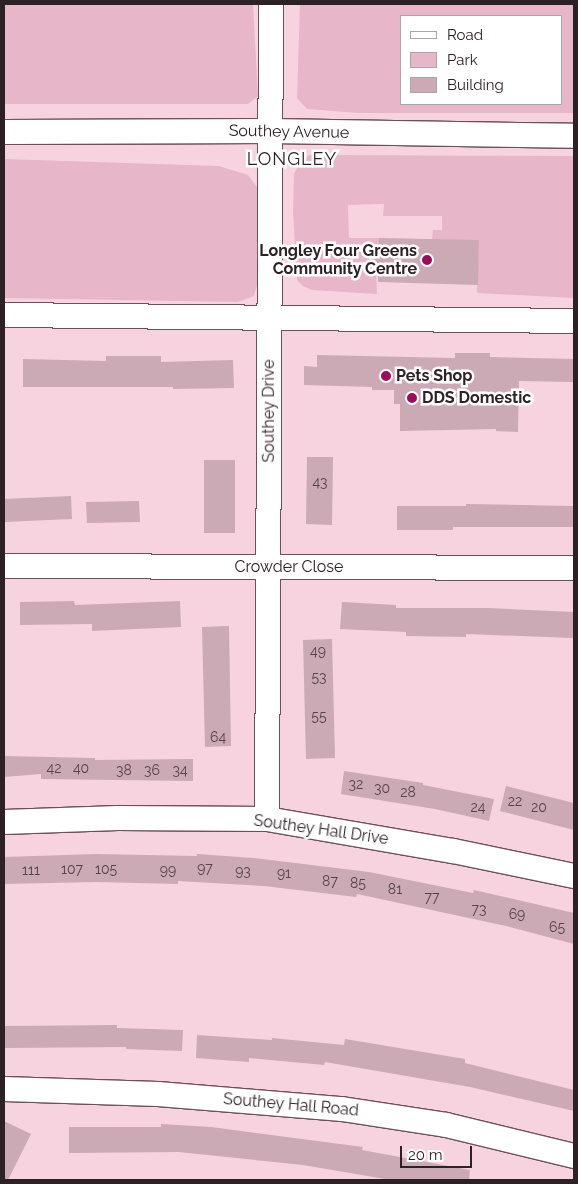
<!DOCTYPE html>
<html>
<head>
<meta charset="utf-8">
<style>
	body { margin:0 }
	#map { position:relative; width:578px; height:1184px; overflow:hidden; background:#f7d3e0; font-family:Raleway,sans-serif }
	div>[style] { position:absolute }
	.green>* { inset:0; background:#e8b6c9 }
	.building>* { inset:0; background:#cba9b5 }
	.roads { filter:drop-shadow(1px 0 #6d505b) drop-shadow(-1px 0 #6d505b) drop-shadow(0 1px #6d505b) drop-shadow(0 -1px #6d505b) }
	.street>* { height:24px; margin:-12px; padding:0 12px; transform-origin:12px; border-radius:12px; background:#fff }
	.dots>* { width:14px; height:14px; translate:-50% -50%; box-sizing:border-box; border:2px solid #fff; border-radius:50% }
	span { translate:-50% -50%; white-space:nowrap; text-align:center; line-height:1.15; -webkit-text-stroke:5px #fff; paint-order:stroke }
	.number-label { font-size:14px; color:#55434a }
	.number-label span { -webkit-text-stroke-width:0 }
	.street-label { font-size:16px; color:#2e2126 }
	.poi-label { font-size:16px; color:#2e2126; font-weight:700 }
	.right { translate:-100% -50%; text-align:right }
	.left { translate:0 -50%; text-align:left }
	.neighbourhood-label { font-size:18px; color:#2e2126; letter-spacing:1px }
	.frame { position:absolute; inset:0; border:5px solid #2e2126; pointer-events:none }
	.legend { position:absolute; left:400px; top:15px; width:162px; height:90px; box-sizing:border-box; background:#fff; border:1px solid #aba6a8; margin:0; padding:6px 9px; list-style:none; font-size:15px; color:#2e2126 }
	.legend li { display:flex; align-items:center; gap:10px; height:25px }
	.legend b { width:25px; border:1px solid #aba6a8 }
	.scale { position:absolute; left:400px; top:1146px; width:72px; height:22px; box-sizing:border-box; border:2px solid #2e2126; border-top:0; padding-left:6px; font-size:15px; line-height:18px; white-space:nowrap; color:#2e2126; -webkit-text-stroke:4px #fff; paint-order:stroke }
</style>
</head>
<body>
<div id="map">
	<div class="green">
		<i style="clip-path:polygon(4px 4px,253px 4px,258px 96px,248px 104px,4px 104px)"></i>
		<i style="clip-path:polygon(evenodd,300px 4px,574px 4px,574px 113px,359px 113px,307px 109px,297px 98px,300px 4px,402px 16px,562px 16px,562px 104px,402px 104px,402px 16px)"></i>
		<i style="clip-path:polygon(309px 155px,574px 156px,574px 298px,477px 293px,479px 240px,432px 240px,433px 230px,442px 230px,442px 216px,383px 216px,384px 204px,348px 205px,349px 238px,379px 238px,378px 245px,375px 246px,377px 294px,312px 290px,303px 286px,297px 280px,293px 211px,294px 174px,299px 164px)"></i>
		<i style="clip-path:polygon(4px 159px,219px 166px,248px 175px,260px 191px,260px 274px,254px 296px,238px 302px,4px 298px)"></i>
	</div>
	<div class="building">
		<i style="clip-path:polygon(379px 238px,479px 240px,478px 285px,378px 282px,378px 275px,375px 274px,375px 245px,378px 245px)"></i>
		<i style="clip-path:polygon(455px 353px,490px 353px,490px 357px,574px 359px,574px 382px,519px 381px,518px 432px,496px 431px,496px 429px,400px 431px,400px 404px,394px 404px,394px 390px,372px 390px,372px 387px,304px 385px,304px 366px,317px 367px,317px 355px,455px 358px)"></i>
		<i style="clip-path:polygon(106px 356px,161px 356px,161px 362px,233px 360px,234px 388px,173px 389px,173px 387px,23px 387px,23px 359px,106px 361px)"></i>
		<i style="clip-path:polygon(307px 457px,333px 457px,332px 525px,306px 524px)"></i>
		<i style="clip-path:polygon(204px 460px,235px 460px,235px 533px,204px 533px)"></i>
		<i style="clip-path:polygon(71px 496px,72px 519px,4px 522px,4px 499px)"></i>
		<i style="clip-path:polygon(139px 501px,140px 522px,87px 523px,86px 502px)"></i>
		<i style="clip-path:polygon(466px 504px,574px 506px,574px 527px,453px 527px,453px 530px,397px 530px,397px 506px,466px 506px)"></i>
		<i style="clip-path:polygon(74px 601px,75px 605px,180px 601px,181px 627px,92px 631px,92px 624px,20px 625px,20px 602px)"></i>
		<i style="clip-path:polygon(342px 602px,396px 605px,396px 608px,487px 608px,574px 612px,573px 638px,466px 634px,466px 637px,406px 636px,406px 632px,340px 629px)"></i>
		<i style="clip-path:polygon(229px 626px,231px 746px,205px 747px,202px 627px)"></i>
		<i style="clip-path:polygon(332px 639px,335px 758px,306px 759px,303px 640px)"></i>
		<i style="clip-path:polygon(4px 756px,95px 758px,95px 760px,193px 759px,193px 781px,41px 779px,41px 774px,4px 777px)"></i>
		<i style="clip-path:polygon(344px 771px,423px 783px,423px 785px,494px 799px,489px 821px,435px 809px,341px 794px)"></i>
		<i style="clip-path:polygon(506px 786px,574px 803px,574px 830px,500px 811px)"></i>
		<i style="clip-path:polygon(96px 854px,197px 856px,197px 854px,253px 858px,369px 872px,473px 893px,474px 890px,574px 913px,574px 944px,506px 926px,357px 894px,356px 897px,264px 886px,178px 881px,178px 884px,96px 882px,4px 884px,4px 857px)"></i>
		<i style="clip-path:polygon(117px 1025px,117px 1028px,183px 1030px,182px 1051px,126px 1049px,126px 1047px,4px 1048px,4px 1026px)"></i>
		<i style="clip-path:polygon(197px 1035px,272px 1040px,272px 1038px,344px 1045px,345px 1039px,465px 1059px,465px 1063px,574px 1090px,574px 1111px,470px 1087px,325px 1062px,324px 1065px,249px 1058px,249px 1062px,196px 1058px)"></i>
		<i style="clip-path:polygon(4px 1121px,31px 1134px,8px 1180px,4px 1180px)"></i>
		<i style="clip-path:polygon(161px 1124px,211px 1127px,363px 1147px,362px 1150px,470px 1170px,469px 1180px,391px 1180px,303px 1165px,178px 1152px,69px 1153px,69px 1127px,161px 1127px)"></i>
	</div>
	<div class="roads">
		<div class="street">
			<i style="left:4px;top:132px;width:266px;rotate:-0.2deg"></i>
			<i style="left:270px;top:131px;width:304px;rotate:0.9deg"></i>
			<i style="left:4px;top:315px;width:570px;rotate:0.6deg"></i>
			<i style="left:4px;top:566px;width:570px;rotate:0.2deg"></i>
			<i style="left:267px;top:819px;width:815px;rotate:-89.72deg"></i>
			<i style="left:4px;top:822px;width:114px;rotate:-2deg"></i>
			<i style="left:118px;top:818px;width:149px;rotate:0.4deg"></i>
			<i style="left:267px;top:819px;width:189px;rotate:9.8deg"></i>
			<i style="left:453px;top:851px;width:124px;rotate:11.7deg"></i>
			<i style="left:4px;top:1089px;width:154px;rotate:1.9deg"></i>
			<i style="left:158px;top:1094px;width:185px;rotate:4.7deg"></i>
			<i style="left:342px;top:1109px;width:105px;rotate:8.7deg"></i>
			<i style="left:446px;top:1125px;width:132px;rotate:13.6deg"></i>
		</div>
	</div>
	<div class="dots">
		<i style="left:427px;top:260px;background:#9b0c5c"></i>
		<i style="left:386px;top:376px;background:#9b0c5c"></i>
		<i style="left:412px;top:398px;background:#9b0c5c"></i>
	</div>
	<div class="number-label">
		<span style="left:320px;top:482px">43</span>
		<span style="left:318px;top:651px">49</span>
		<span style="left:319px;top:677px">53</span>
		<span style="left:319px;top:716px">55</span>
		<span style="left:218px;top:737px">64</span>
		<span style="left:54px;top:768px">42</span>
		<span style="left:81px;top:768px">40</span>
		<span style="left:124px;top:770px">38</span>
		<span style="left:152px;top:770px">36</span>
		<span style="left:180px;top:770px">34</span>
		<span style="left:356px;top:784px">32</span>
		<span style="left:382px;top:788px">30</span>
		<span style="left:408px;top:792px">28</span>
		<span style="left:515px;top:801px">22</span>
		<span style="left:478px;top:807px">24</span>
		<span style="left:539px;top:807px">20</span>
		<span style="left:205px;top:868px">97</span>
		<span style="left:72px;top:869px">107</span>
		<span style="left:106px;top:869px">105</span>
		<span style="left:31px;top:870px">111</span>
		<span style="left:168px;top:870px">99</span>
		<span style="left:243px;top:871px">93</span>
		<span style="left:284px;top:873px">91</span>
		<span style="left:330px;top:881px">87</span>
		<span style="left:358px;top:883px">85</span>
		<span style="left:395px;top:889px">81</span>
		<span style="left:432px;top:897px">77</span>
		<span style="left:479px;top:909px">73</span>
		<span style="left:517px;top:914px">69</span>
		<span style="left:557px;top:927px">65</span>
	</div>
	<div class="street-label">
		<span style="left:289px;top:132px;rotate:1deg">Southey Avenue</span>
		<span style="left:269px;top:411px;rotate:-90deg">Southey Drive</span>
		<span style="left:289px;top:567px">Crowder Close</span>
		<span style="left:321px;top:830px;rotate:8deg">Southey Hall Drive</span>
		<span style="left:291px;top:1105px;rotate:5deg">Southey Hall Road</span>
	</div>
	<div class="poi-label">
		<span class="right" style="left:417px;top:260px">Longley Four Greens<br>Community Centre</span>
		<span class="left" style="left:396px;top:376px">Pets Shop</span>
		<span class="left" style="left:422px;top:398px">DDS Domestic</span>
	</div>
	<div class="neighbourhood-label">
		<span style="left:292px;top:159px">LONGLEY</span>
	</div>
	<div class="frame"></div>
	<ul class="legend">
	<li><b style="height:6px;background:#fff"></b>Road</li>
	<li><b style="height:14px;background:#e8b6c9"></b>Park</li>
	<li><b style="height:14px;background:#cba9b5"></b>Building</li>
	</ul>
	<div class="scale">20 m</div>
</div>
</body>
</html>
